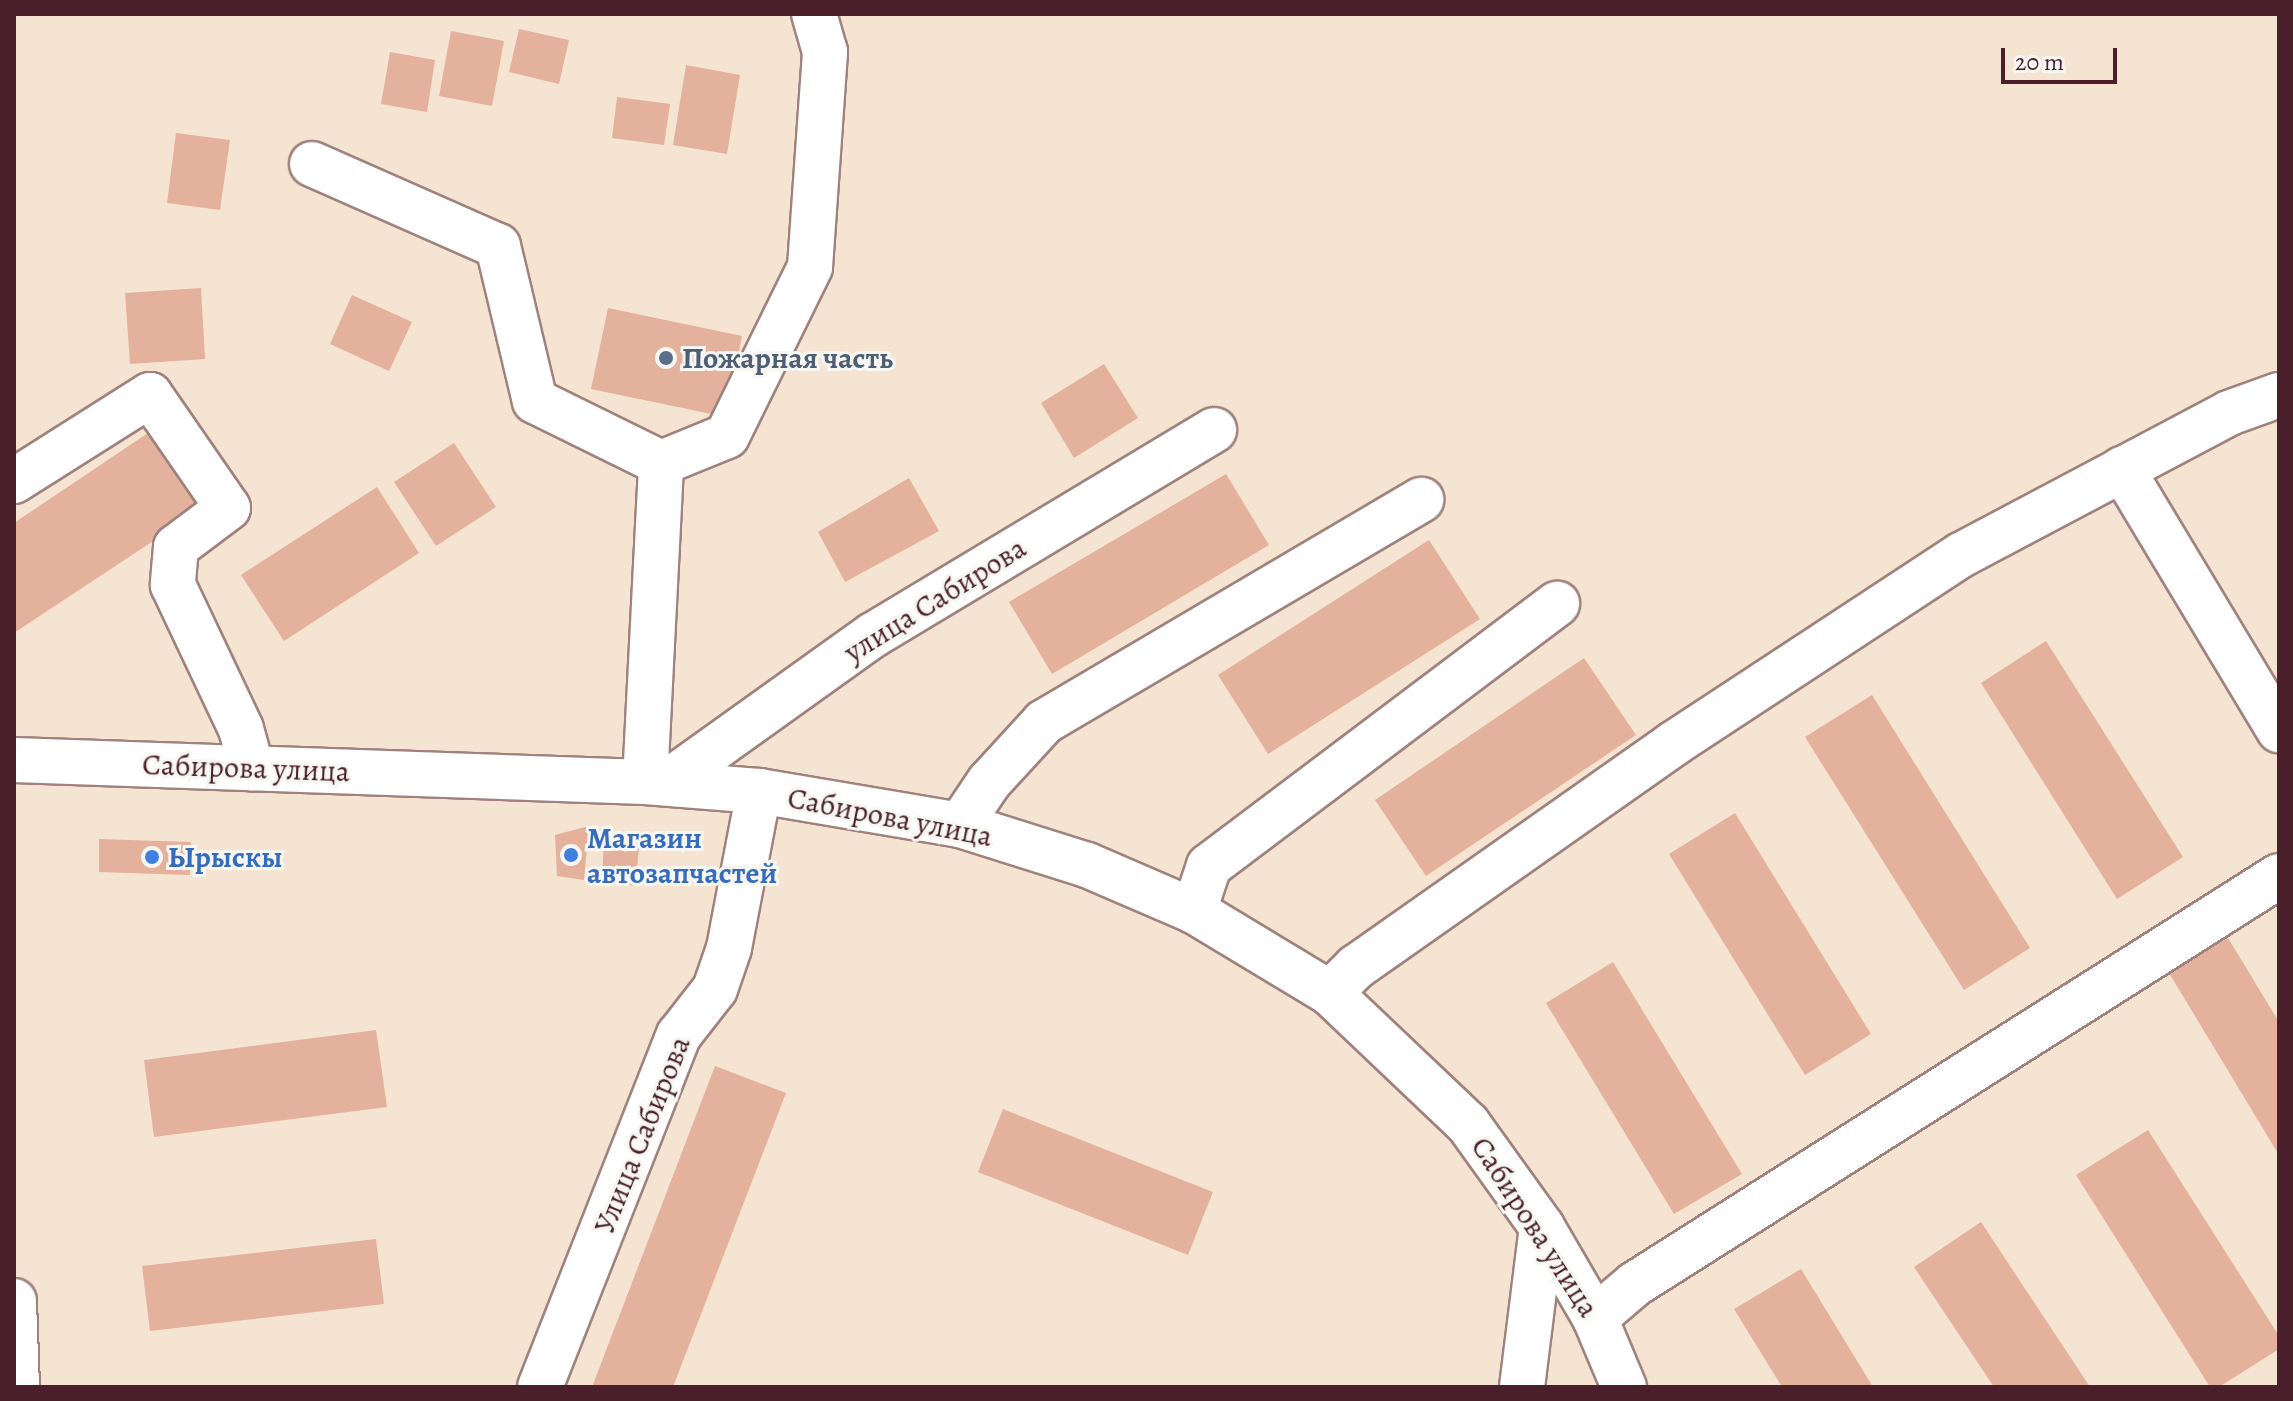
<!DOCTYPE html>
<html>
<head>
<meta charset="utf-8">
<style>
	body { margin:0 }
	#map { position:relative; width:2293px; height:1401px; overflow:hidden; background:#f4e4d1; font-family:Alegreya,serif }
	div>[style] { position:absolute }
	.building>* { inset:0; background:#e4b19d }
	.roads { filter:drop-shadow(2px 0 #9f827e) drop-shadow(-2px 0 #9f827e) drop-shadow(0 2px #9f827e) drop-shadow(0 -2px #9f827e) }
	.minor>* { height:44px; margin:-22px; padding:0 22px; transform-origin:22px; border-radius:22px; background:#fff }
	.highway>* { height:44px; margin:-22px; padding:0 22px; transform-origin:22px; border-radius:22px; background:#fff }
	.dots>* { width:22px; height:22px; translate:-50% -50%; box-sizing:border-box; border:4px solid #f6f6f2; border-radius:50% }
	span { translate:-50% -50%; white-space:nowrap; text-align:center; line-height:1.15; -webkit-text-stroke:6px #f6f6f2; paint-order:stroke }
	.service-label { font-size:30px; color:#4e5e75; font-weight:700 }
	.left { translate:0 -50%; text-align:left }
	.street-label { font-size:30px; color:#4a1f2b }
	.shop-label { font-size:30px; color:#366cbe; font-weight:700 }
	.frame { position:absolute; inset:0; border:16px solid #4a1f2b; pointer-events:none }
	.scale { position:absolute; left:2001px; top:48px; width:116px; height:36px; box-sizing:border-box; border:4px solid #4a1f2b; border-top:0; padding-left:10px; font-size:24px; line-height:28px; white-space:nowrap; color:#4a1f2b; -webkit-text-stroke:6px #f6f6f2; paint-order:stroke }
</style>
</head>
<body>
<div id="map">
	<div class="building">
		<i style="clip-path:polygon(519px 29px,569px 40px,559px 84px,509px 72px)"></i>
		<i style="clip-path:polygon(451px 31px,504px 41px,492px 106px,439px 96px)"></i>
		<i style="clip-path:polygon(390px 52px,435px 60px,427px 112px,381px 104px)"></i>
		<i style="clip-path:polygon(686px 65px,740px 75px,727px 154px,673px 145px)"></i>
		<i style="clip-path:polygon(617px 97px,670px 104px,664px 145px,612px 138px)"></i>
		<i style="clip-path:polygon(176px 133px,230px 140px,220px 210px,167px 203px)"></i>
		<i style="clip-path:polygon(201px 288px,205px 359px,130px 364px,125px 293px)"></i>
		<i style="clip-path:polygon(352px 295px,412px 322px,389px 371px,330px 344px)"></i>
		<i style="clip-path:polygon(608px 308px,742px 336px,726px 417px,591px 389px)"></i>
		<i style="clip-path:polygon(1104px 364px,1138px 418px,1074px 458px,1041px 403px)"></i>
		<i style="clip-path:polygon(151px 431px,203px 508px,14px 633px,14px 523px)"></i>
		<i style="clip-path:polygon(454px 443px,496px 507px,436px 546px,394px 482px)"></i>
		<i style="clip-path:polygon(1226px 474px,1269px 545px,1052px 674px,1009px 602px)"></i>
		<i style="clip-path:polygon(909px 478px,939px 531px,845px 582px,818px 532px)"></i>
		<i style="clip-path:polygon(377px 487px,419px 553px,284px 641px,241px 575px)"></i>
		<i style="clip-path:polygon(1429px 540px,1480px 619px,1268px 754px,1218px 675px)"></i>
		<i style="clip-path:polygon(2046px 641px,2183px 857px,2117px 899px,1981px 683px)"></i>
		<i style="clip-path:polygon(1584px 658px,1636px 735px,1426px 876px,1375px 800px)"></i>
		<i style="clip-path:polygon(1872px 695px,2030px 948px,1964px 990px,1805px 737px)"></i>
		<i style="clip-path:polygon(1735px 813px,1871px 1034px,1805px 1075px,1669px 854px)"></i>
		<i style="clip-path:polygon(589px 826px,584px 880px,557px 876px,555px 835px)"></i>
		<i style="clip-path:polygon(641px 831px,635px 886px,602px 881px,604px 839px)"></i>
		<i style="clip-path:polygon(99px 839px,191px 842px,190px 875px,99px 872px)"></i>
		<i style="clip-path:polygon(2228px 938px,2279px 1022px,2279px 1155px,2169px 973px)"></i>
		<i style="clip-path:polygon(1613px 962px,1742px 1174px,1674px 1214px,1546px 1003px)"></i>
		<i style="clip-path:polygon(376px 1030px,387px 1107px,154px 1137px,144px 1060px)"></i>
		<i style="clip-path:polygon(715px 1066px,786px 1093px,673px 1387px,592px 1387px)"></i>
		<i style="clip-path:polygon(1003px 1109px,1213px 1192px,1188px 1255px,978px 1172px)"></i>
		<i style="clip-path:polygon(2148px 1130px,2279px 1336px,2279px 1349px,2219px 1387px,2210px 1387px,2076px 1175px)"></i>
		<i style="clip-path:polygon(1981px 1222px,2090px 1387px,1994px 1387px,1914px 1267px)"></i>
		<i style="clip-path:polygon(376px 1239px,384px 1304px,150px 1331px,142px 1266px)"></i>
		<i style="clip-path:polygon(1801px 1269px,1873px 1387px,1782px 1387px,1734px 1309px)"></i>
	</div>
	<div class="roads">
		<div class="minor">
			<i style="left:312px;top:164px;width:203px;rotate:23.8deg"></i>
			<i style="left:498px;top:246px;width:159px;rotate:76.6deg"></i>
			<i style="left:535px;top:401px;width:140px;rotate:26.2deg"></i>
			<i style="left:2122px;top:469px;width:305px;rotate:59deg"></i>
			<i style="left:14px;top:481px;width:161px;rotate:-32.3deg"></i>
			<i style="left:150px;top:395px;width:137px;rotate:55.4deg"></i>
			<i style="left:228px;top:508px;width:65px;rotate:143.1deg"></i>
			<i style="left:176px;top:547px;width:38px;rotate:95deg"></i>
			<i style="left:173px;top:585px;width:159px;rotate:64.7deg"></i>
			<i style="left:241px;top:729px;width:41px;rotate:74.6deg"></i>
			<i style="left:645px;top:782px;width:319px;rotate:-87.1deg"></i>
			<i style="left:661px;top:463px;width:71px;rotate:-22.2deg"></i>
			<i style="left:727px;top:436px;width:188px;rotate:-63.8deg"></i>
			<i style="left:810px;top:267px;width:216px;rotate:-86deg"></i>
			<i style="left:825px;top:52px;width:40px;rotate:-106deg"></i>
			<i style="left:666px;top:783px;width:254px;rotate:-35.6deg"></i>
			<i style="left:873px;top:635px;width:398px;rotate:-31deg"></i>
			<i style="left:960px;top:825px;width:52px;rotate:-56deg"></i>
			<i style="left:989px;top:782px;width:81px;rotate:-47.5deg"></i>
			<i style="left:1044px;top:722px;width:438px;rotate:-30.5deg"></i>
			<i style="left:1194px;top:911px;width:47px;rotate:-71.6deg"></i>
			<i style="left:1209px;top:866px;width:436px;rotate:-37deg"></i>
			<i style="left:1330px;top:993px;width:37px;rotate:-45deg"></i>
			<i style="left:1356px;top:967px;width:388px;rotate:-35.1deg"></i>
			<i style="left:1673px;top:744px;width:344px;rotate:-33.3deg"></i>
			<i style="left:1961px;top:555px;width:303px;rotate:-27.9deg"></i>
			<i style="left:2229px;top:413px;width:53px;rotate:-19.8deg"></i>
			<i style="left:14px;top:1301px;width:86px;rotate:88deg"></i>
			<i style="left:1595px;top:1318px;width:52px;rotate:-40.4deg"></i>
			<i style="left:1635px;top:1284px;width:762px;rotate:-32.36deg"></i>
			<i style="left:540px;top:1387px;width:378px;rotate:-68.5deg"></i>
			<i style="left:679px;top:1035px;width:58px;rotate:-52deg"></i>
			<i style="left:715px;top:989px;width:43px;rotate:-71.1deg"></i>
			<i style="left:729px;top:948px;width:160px;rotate:-79.2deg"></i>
			<i style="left:1522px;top:1387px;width:161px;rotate:-82.9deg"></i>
		</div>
		<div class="highway">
			<i style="left:14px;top:760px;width:631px;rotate:2deg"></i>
			<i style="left:645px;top:782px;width:114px;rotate:4.5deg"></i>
			<i style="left:759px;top:791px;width:204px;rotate:9.6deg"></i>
			<i style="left:960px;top:825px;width:133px;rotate:17.5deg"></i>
			<i style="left:1087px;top:865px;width:116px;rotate:23.3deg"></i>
			<i style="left:1194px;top:911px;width:159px;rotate:31.1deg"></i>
			<i style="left:1330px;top:993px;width:190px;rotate:43.5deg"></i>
			<i style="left:1468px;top:1124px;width:127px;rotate:54.3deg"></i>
			<i style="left:1542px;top:1227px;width:105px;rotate:59.8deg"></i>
			<i style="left:1595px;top:1318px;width:75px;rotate:67.2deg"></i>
		</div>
	</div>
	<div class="dots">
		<i style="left:666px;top:358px;background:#5c6f8a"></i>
		<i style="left:571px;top:855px;background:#3f7fe0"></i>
		<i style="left:152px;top:857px;background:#3f7fe0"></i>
	</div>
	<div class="service-label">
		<span class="left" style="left:682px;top:358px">Пожарная часть</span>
	</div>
	<div class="street-label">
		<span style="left:935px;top:600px;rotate:-32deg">улица Сабирова</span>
		<span style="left:246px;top:768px;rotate:2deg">Сабирова улица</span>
		<span style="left:890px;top:817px;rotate:11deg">Сабирова улица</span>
		<span style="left:642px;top:1135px;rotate:-68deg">Улица Сабирова</span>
		<span style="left:1535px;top:1227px;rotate:57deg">Сабирова улица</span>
	</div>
	<div class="shop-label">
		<span class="left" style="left:587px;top:855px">Магазин<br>автозапчастей</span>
		<span class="left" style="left:168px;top:857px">Ырыскы</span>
	</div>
	<div class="frame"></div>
	<div class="scale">20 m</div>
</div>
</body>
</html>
